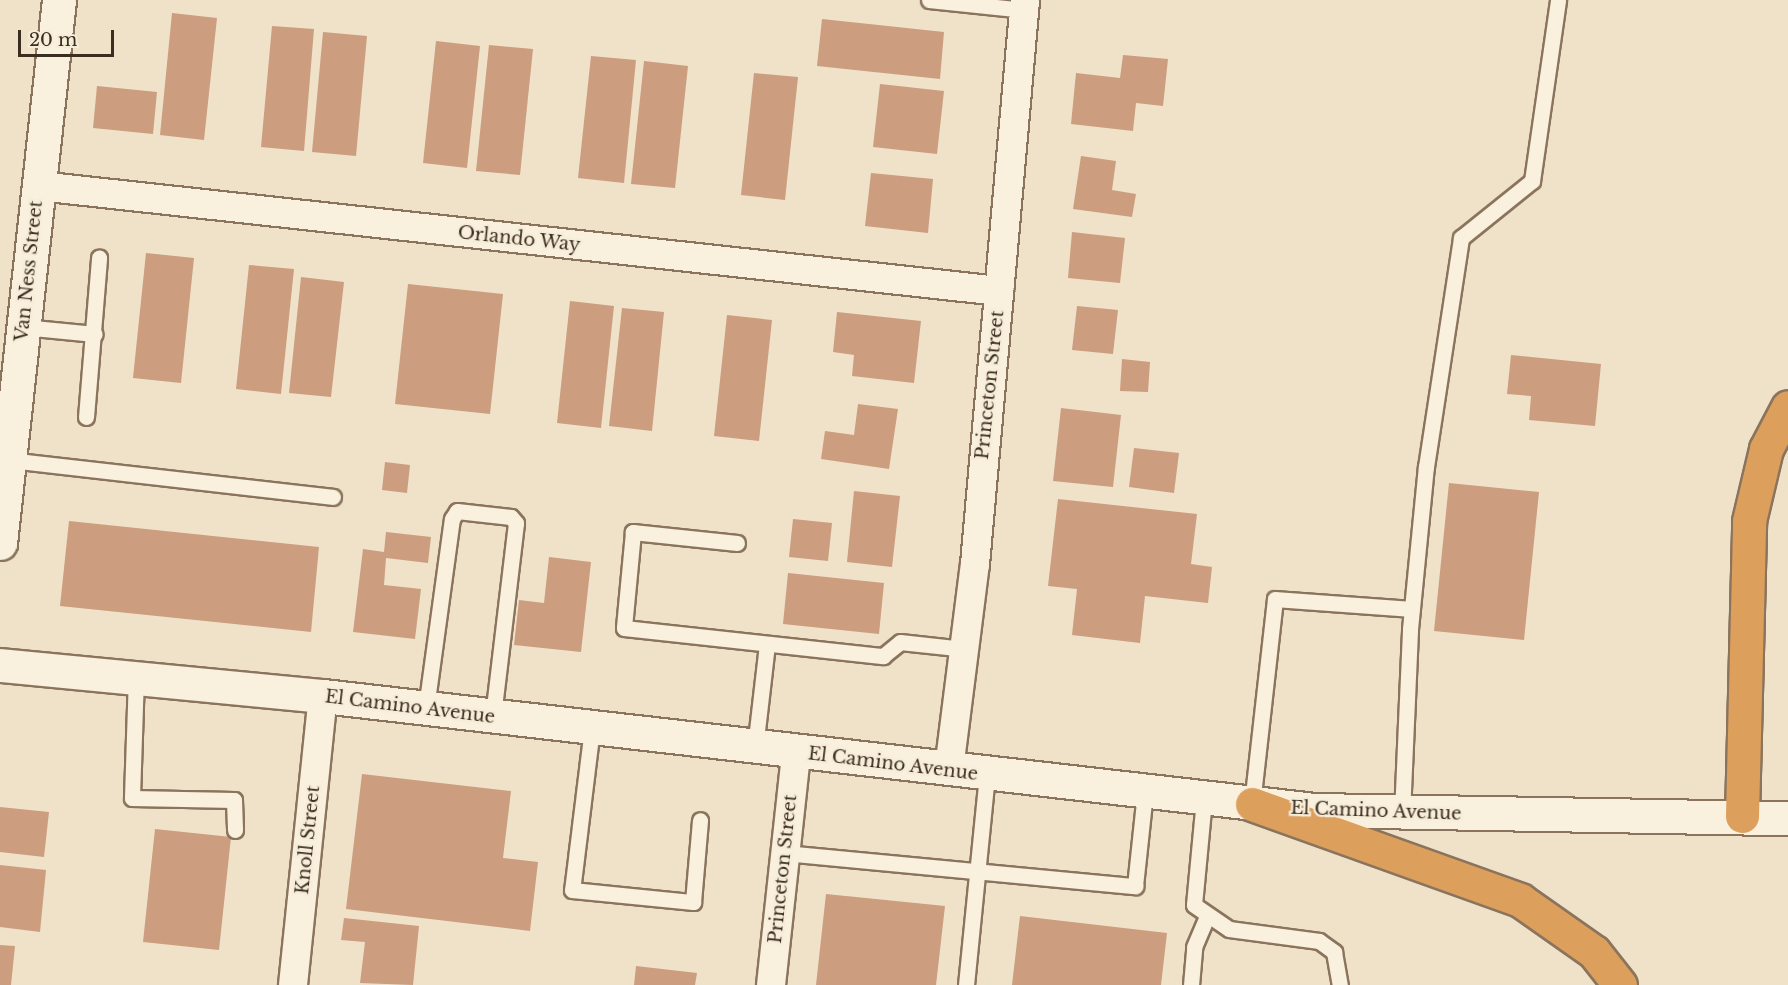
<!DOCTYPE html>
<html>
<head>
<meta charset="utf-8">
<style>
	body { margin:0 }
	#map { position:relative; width:1788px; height:985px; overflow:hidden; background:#efe2c9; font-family:"Libre Baskerville",serif }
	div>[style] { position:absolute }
	.building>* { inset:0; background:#cc9d7f }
	.roads { filter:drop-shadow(2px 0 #8b745d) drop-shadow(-2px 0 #8b745d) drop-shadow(0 2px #8b745d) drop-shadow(0 -2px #8b745d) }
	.lane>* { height:15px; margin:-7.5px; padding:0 7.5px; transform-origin:7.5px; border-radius:7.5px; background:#f9f0dd }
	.street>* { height:28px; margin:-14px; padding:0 14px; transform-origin:14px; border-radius:14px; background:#f9f0dd }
	.secondary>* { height:33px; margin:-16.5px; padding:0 16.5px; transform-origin:16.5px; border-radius:16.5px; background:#f9f0dd }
	.highway>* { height:33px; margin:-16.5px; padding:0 16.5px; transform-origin:16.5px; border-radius:16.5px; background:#dc9f5c }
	span { translate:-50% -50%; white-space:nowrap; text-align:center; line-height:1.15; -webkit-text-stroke:4.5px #f6edd9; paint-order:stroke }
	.street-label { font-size:18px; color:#3c2d21 }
	.scale { position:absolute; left:18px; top:30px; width:96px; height:27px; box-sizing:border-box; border:3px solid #3c2d21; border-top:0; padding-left:8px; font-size:18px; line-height:21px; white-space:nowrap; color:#3c2d21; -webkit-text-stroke:4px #f6edd9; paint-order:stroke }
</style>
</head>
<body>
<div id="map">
	<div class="building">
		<i style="clip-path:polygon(172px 13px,217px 18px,204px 140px,160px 135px)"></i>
		<i style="clip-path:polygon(822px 19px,944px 32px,940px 79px,817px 66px)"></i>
		<i style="clip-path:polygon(272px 26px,314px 29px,304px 151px,261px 147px)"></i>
		<i style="clip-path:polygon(323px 32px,367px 36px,356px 156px,312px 152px)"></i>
		<i style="clip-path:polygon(436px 41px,480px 46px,467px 168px,423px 163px)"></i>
		<i style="clip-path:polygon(489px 45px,533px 49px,520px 175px,476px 171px)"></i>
		<i style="clip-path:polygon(1123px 55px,1168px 59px,1163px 106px,1136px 103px,1133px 131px,1071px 124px,1076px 73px,1120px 78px)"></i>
		<i style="clip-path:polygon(591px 56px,636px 60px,624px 183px,578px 178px)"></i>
		<i style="clip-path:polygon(644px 61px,688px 66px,675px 188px,631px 184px)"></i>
		<i style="clip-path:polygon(754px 73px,798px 77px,785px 200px,741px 195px)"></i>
		<i style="clip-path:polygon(880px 84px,944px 91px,937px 154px,873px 147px)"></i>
		<i style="clip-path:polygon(97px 86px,157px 92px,153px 134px,93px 128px)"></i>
		<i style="clip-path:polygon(1081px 156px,1116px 161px,1112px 190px,1136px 194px,1132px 217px,1073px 209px)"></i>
		<i style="clip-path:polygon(871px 173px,933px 179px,928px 233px,865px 226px)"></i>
		<i style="clip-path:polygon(1072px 232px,1125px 238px,1120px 283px,1068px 278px)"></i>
		<i style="clip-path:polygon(146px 253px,194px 258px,181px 383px,133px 378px)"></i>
		<i style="clip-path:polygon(249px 265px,294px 269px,281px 394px,236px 389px)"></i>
		<i style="clip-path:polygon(301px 277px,344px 282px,331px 397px,289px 393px)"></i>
		<i style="clip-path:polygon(408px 284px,503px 294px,490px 414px,395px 404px)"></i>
		<i style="clip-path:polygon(570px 301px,614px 306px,601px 428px,557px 423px)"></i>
		<i style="clip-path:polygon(1077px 306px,1118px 310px,1113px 354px,1072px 350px)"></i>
		<i style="clip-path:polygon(622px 308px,664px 312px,652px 431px,609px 426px)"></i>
		<i style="clip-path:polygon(837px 312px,921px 321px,914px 383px,852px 376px,854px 355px,833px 352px)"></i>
		<i style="clip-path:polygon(727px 315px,772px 320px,759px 441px,714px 436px)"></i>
		<i style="clip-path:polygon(1511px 355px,1601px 364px,1595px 426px,1529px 420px,1531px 396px,1507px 394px)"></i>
		<i style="clip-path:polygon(1122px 359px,1150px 362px,1148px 392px,1120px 391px)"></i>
		<i style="clip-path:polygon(858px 404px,898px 409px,889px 469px,821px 459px,825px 431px,854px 435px)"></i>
		<i style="clip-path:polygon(1061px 408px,1121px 415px,1113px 487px,1053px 481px)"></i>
		<i style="clip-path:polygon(1134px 448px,1179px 453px,1174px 493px,1129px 487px)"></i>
		<i style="clip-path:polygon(385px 462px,410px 465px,407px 493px,382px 490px)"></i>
		<i style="clip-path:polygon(1449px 483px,1539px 492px,1524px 640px,1434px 631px)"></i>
		<i style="clip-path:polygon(854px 491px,900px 496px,892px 567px,847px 562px)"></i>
		<i style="clip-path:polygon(1058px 499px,1197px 514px,1191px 564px,1212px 567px,1208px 603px,1145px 596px,1140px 643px,1072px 635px,1077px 589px,1048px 586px)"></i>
		<i style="clip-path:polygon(793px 519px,832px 523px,828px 561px,789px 557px)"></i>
		<i style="clip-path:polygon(69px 521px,319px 547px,311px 632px,60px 606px)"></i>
		<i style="clip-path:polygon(386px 532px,431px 537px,428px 563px,386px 558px,384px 585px,421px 589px,415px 639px,353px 632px,363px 549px,384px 552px)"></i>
		<i style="clip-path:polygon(549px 557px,591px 562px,581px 652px,514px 645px,519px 600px,544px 603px)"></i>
		<i style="clip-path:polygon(788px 573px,884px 583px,879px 634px,783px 624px)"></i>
		<i style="clip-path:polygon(362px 774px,511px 791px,503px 858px,538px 862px,530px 931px,346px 909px)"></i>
		<i style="clip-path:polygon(0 807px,49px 812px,44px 857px,0 852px)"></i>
		<i style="clip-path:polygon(155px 829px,231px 837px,219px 950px,143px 942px)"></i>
		<i style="clip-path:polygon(0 865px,46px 870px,40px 932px,0 927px)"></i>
		<i style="clip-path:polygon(826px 894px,945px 906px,936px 985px,816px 985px)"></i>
		<i style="clip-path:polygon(1020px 916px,1167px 933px,1161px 985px,1012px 985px)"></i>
		<i style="clip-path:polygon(344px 918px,419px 926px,413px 985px,360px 983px,365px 942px,341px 940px)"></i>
		<i style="clip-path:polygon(0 945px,15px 946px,11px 985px,0 985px)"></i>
		<i style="clip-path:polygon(636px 966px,697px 973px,695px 985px,634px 985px)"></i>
	</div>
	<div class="roads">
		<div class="lane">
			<i style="left:929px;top:0;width:96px;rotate:6deg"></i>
			<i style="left:23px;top:327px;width:72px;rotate:5.6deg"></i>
			<i style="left:86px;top:417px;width:160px;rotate:-85.3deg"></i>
			<i style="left:9px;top:460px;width:326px;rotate:6.5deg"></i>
			<i style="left:737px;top:543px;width:105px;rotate:-174deg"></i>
			<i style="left:633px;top:532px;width:96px;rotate:95.4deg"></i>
			<i style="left:624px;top:628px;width:261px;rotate:6.2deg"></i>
			<i style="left:883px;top:656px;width:22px;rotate:-39deg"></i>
			<i style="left:900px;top:642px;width:64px;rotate:6.2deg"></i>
			<i style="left:136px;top:676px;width:122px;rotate:91.9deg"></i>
			<i style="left:132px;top:798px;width:102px;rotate:1.1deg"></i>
			<i style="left:234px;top:800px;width:30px;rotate:88deg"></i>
			<i style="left:426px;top:708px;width:191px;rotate:-82.2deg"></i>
			<i style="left:452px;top:519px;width:9px;rotate:-58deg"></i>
			<i style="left:457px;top:511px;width:54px;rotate:6.3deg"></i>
			<i style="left:511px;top:517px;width:8px;rotate:50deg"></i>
			<i style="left:516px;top:523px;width:195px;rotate:96.8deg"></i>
			<i style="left:592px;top:728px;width:163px;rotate:97deg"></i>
			<i style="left:572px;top:890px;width:122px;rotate:5.7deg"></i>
			<i style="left:693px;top:902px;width:82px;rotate:-85.1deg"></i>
			<i style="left:755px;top:748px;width:104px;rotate:-83.4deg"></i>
			<i style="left:1204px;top:799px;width:106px;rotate:95.4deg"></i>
			<i style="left:1194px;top:905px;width:42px;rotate:34.4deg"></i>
			<i style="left:1229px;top:929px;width:91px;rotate:7.6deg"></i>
			<i style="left:1319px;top:941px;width:19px;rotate:36deg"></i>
			<i style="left:1334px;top:952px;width:34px;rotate:80deg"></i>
			<i style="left:1252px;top:804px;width:206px;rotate:-83.6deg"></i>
			<i style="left:1275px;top:599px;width:137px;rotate:4.2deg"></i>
			<i style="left:1402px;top:814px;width:185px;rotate:-87.5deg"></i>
			<i style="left:1410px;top:629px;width:163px;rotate:-84.4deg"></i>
			<i style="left:1426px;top:467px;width:232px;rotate:-81.3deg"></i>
			<i style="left:1461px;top:238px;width:91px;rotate:-38.8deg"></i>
			<i style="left:1532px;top:181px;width:183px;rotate:-81.8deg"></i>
			<i style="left:784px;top:853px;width:353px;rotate:5.4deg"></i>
			<i style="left:1135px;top:886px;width:94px;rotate:-83.9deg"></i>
			<i style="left:966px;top:985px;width:211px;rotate:-84.3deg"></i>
			<i style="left:1191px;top:985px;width:38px;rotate:-85deg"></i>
			<i style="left:1194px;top:947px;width:34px;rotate:-67deg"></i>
		</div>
		<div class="street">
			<i style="left:39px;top:186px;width:966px;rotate:6.24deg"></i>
			<i style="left:949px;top:769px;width:207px;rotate:-82.8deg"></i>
			<i style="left:975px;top:564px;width:566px;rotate:-84.93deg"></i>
			<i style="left:293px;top:985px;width:291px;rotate:-84.1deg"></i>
			<i style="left:771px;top:985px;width:233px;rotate:-83.8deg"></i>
		</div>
		<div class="secondary">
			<i style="left:0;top:543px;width:546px;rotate:-83.8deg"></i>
			<i style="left:0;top:665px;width:324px;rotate:5.5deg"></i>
			<i style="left:323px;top:696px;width:998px;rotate:6.56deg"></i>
			<i style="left:1314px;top:810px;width:474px;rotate:1deg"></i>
		</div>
		<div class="highway">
			<i style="left:1252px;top:804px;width:285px;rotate:19.7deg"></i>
			<i style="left:1520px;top:900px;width:90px;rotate:35.1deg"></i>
			<i style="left:1594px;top:952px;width:42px;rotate:51.8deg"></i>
			<i style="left:1742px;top:816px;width:295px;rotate:-88.6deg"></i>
			<i style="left:1749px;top:521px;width:74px;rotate:-76.7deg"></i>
			<i style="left:1766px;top:449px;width:47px;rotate:-62.4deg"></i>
		</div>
	</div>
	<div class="street-label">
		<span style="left:519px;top:239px;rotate:6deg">Orlando Way</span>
		<span style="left:29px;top:271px;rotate:-84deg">Van Ness Street</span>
		<span style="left:990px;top:385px;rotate:-84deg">Princeton Street</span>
		<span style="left:410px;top:707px;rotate:7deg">El Camino Avenue</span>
		<span style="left:893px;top:764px;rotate:7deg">El Camino Avenue</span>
		<span style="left:1376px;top:811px;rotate:2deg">El Camino Avenue</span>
		<span style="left:308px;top:840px;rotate:-84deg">Knoll Street</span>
		<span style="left:783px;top:869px;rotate:-84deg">Princeton Street</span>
	</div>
	<div class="scale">20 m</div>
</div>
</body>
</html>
